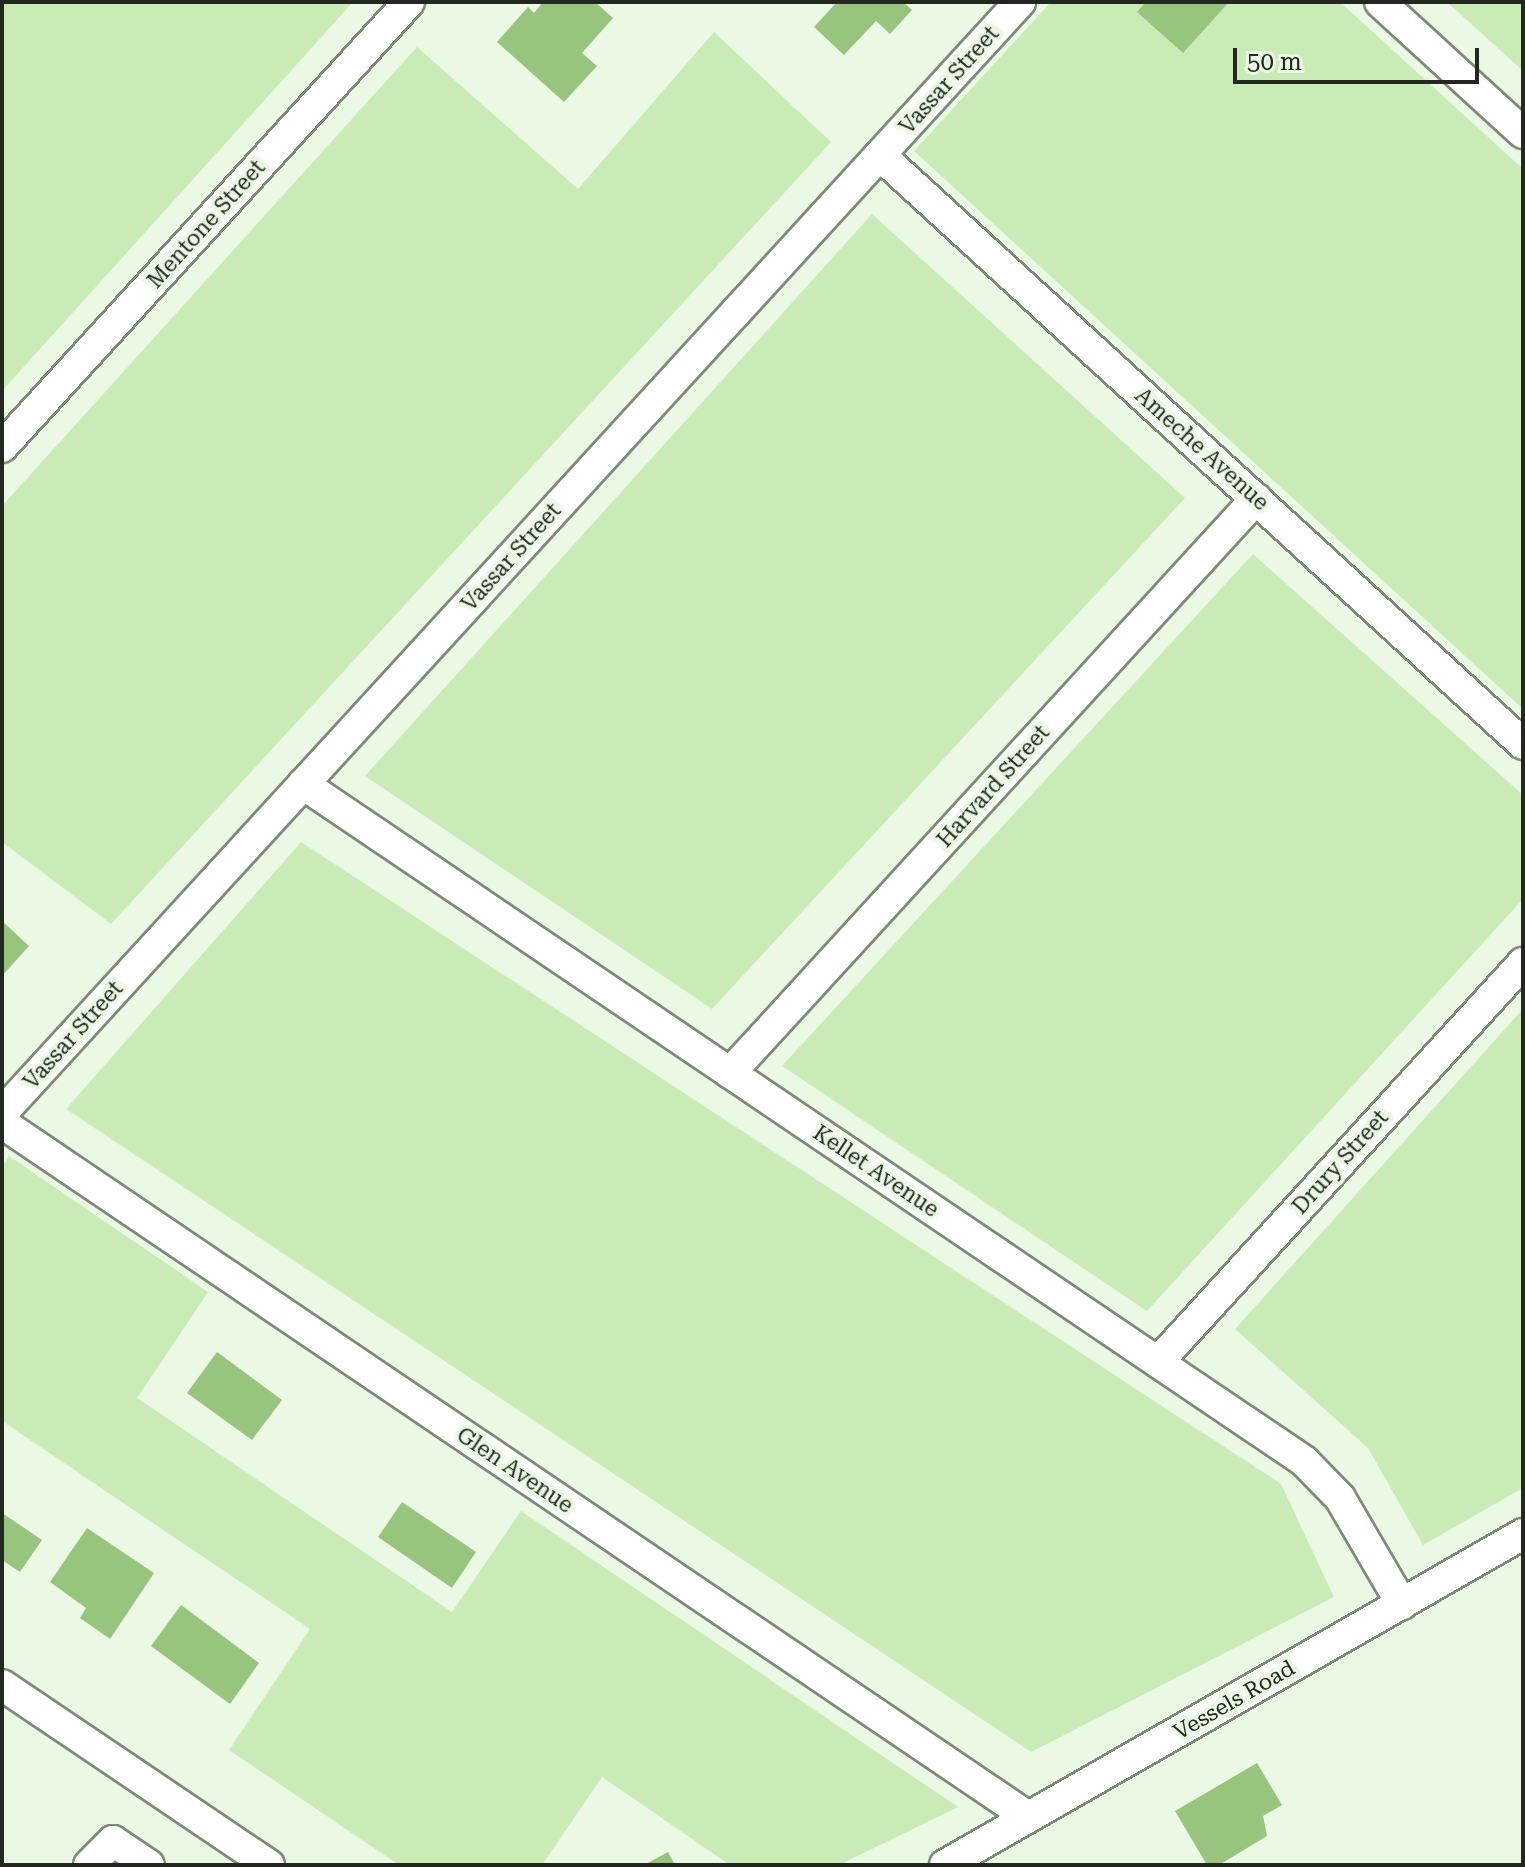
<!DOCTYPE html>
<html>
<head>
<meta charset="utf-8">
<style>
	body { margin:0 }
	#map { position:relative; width:1525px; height:1867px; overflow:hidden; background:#ebf8e4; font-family:"Roboto Serif",serif }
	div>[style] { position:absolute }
	.green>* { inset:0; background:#c9ecb7 }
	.building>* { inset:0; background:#97c57d }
	.roads { filter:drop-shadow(2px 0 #7e8a78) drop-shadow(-2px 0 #7e8a78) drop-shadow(0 2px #7e8a78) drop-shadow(0 -2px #7e8a78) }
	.street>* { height:30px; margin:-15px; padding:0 15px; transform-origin:15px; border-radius:15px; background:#fff }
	span { translate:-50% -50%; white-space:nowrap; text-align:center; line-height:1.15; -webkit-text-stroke:8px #ebf8e4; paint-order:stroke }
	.street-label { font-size:22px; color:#222720 }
	.frame { position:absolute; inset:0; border:4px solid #222720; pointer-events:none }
	.scale { position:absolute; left:1233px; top:48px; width:246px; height:36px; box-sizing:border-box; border:4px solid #222720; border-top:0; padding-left:10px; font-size:24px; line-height:28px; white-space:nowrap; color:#222720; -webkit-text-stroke:6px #ebf8e4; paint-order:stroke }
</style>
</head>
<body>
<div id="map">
	<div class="green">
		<i style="clip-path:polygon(2px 2px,353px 2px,2px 391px)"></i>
		<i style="clip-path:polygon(1051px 2px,1340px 2px,1523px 169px,1523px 709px,914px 151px)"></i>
		<i style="clip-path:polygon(1447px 2px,1523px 2px,1523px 71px)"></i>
		<i style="clip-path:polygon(714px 32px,831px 142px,111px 924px,2px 842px,2px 506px,417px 47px,578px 189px)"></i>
		<i style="clip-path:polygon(872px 214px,1185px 498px,712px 1009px,365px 776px)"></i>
		<i style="clip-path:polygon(1253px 554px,1523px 795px,1523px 899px,1147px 1311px,782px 1066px)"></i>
		<i style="clip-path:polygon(301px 842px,1281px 1484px,1334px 1597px,1031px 1752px,66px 1109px)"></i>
		<i style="clip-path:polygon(1523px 1009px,1523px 1488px,1423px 1545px,1368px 1448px,1235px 1329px)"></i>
		<i style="clip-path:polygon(9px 1156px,208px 1292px,137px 1398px,452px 1612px,521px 1511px,958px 1807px,839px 1865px,730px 1865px,602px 1777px,542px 1865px,399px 1865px,229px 1750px,310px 1629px,2px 1421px,2px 1167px)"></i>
	</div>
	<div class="building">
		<i style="clip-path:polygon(543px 2px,595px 2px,613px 18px,582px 53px,597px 66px,564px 102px,497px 42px,528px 7px,534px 13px)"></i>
		<i style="clip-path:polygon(837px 2px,903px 2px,912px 10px,890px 34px,876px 21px,844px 55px,814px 27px)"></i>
		<i style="clip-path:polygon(1146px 2px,1229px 2px,1183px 53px,1137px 12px)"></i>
		<i style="clip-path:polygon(2px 921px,29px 946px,2px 976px)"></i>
		<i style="clip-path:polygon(217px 1352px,282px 1400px,252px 1440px,187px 1393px)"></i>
		<i style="clip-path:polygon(402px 1502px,476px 1552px,452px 1588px,378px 1537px)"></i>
		<i style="clip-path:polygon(2px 1513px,42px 1540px,20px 1572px,2px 1560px)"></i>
		<i style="clip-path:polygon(87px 1528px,154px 1573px,110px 1639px,80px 1618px,86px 1608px,50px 1582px)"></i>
		<i style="clip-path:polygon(181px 1605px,259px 1663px,230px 1704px,151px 1646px)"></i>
		<i style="clip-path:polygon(1257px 1763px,1282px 1805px,1263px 1816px,1267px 1836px,1219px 1865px,1207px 1865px,1175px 1811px)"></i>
		<i style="clip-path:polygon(668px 1852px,675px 1865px,644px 1865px)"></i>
	</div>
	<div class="roads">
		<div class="street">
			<i style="left:1380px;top:2px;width:194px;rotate:42.5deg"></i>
			<i style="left:880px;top:155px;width:872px;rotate:42.49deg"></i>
			<i style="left:2px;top:447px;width:603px;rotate:-47.55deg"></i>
			<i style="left:303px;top:784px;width:1208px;rotate:34.07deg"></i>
			<i style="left:1304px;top:1461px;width:52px;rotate:45.8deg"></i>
			<i style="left:1340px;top:1498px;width:123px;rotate:59.7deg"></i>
			<i style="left:730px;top:1073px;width:779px;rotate:-47.5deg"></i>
			<i style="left:2px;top:1113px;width:1507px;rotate:-47.5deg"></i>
			<i style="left:2px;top:1123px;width:1239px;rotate:34.07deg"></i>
			<i style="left:1158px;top:1362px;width:541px;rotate:-47.55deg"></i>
			<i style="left:2px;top:1685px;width:322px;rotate:34deg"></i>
			<i style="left:89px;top:1865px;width:34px;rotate:-45deg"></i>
			<i style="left:113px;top:1841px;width:43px;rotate:33.7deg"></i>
			<i style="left:945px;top:1865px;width:666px;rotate:-29.8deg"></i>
		</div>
	</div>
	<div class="street-label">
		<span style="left:949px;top:80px;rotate:-48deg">Vassar Street</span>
		<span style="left:206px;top:224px;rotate:-48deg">Mentone Street</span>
		<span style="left:1202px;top:449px;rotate:42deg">Ameche Avenue</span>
		<span style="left:511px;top:557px;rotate:-48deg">Vassar Street</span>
		<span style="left:993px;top:786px;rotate:-48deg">Harvard Street</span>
		<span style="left:73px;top:1035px;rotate:-48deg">Vassar Street</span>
		<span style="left:1340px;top:1162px;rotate:-48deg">Drury Street</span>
		<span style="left:876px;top:1171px;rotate:34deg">Kellet Avenue</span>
		<span style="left:515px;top:1470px;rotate:34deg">Glen Avenue</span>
		<span style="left:1234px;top:1700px;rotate:-30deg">Vessels Road</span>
	</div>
	<div class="frame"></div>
	<div class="scale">50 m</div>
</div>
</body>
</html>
